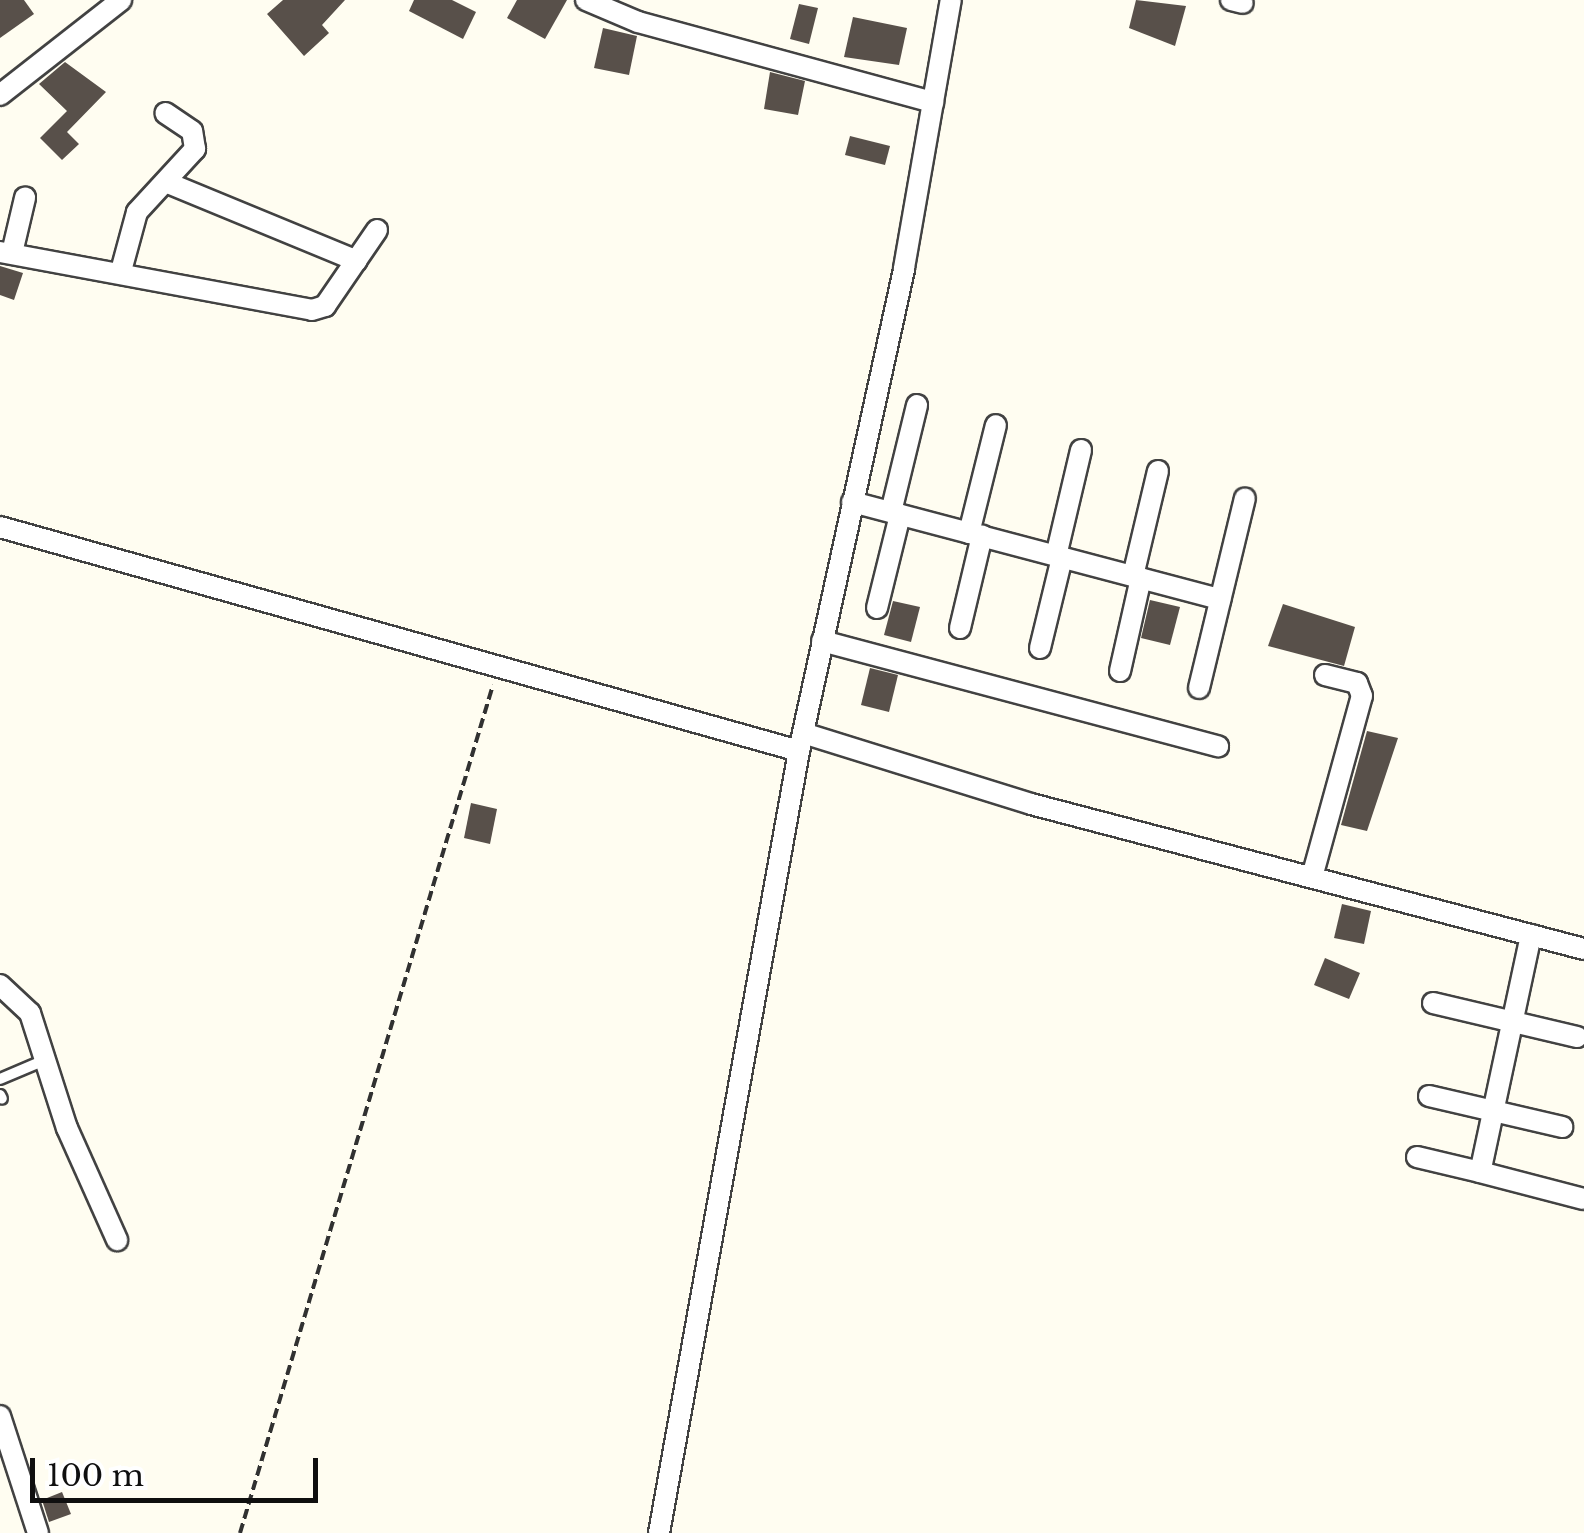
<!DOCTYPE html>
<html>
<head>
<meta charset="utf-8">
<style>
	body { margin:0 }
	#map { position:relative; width:1584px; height:1533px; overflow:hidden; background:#fffdf1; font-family:"Libre Baskerville",serif }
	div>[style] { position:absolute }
	.building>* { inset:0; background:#58504a }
	.path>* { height:4px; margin-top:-2px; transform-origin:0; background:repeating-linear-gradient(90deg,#313131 0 10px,transparent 0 15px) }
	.roads { filter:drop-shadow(2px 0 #424242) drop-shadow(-2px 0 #424242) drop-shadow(0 2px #424242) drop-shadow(0 -2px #424242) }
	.lane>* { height:10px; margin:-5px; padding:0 5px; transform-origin:5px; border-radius:5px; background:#fff }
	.street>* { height:20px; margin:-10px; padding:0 10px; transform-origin:10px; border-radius:10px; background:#fff }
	span { translate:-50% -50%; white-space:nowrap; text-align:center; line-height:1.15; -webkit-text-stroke:10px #fff; paint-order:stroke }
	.scale { position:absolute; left:30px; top:1458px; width:288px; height:45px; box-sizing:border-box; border:5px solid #0f0f0f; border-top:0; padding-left:12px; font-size:30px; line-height:35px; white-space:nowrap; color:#0f0f0f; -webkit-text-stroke:8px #fff; paint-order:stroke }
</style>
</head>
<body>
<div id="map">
	<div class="building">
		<i style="clip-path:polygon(0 0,24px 0,34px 14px,0 38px)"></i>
		<i style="clip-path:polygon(283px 0,345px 0,322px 25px,329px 33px,304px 56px,267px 14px)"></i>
		<i style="clip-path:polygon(414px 0,452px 0,476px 12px,463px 39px,409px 11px)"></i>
		<i style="clip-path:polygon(517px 0,567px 0,545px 39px,507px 18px)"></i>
		<i style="clip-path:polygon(1136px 0,1186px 6px,1175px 46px,1129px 28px)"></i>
		<i style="clip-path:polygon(799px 4px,818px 8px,809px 44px,790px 39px)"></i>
		<i style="clip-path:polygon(853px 17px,907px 28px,899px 65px,844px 57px)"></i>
		<i style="clip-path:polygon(603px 28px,637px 36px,629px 75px,594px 68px)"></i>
		<i style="clip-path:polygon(65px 62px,106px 92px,67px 132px,79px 144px,62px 160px,40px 138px,67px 111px,39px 84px)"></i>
		<i style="clip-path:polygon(770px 72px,805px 81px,798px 115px,764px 109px)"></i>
		<i style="clip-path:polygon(850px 136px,890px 146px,885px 165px,845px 155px)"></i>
		<i style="clip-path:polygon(0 266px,23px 273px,14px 300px,0 295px)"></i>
		<i style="clip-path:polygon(1150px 600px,1180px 607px,1170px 645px,1141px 638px)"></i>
		<i style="clip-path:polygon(893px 601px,920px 607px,911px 642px,884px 635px)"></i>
		<i style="clip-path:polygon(1283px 604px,1355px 627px,1344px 666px,1268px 646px)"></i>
		<i style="clip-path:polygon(870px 668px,898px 675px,889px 712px,861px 705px)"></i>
		<i style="clip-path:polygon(1367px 731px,1398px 738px,1367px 831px,1341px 825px)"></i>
		<i style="clip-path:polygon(471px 803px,497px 809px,490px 844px,464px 838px)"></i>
		<i style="clip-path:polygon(1342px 904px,1371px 911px,1364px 944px,1334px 938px)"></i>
		<i style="clip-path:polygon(1325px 958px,1360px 973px,1349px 999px,1314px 985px)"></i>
		<i style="clip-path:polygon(62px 1492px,71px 1514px,49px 1522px,42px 1500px)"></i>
	</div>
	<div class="path">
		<i style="left:240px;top:1533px;width:885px;rotate:-73.39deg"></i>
	</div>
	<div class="roads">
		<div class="lane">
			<i style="left:0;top:1079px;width:49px;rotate:-22.9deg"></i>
			<i style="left:0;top:1095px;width:4px;rotate:63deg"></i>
		</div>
		<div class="street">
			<i style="left:586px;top:0;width:56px;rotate:22.9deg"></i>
			<i style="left:638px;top:22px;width:306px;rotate:15.2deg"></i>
			<i style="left:1231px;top:0;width:12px;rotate:14deg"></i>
			<i style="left:0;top:95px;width:154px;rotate:-38.1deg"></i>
			<i style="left:168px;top:183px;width:204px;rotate:22.4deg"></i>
			<i style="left:0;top:252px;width:317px;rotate:10.5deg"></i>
			<i style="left:312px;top:310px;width:14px;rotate:-17deg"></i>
			<i style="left:325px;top:306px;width:92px;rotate:-55.6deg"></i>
			<i style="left:12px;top:253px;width:57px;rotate:-76.7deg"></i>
			<i style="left:121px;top:271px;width:61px;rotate:-74.8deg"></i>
			<i style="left:137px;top:212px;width:86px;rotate:-47.4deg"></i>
			<i style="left:195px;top:149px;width:18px;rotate:-99deg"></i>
			<i style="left:192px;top:131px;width:32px;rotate:-146deg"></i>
			<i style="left:852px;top:502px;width:381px;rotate:14.8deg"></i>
			<i style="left:891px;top:512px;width:110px;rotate:-76.3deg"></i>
			<i style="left:0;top:527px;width:830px;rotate:15.66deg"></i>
			<i style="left:969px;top:533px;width:111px;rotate:-76deg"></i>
			<i style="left:1056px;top:556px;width:109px;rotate:-76.7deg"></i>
			<i style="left:1133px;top:576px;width:108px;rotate:-76.6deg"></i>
			<i style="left:877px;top:608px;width:96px;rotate:-76.1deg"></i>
			<i style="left:960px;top:628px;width:95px;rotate:-76.6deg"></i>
			<i style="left:822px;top:641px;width:410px;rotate:14.9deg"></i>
			<i style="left:1040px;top:648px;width:93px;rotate:-76.3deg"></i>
			<i style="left:1120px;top:671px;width:95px;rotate:-77.3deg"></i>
			<i style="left:1199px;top:688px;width:195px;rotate:-76.4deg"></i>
			<i style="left:803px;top:733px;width:239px;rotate:17.3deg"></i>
			<i style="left:1031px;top:804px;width:572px;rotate:14.69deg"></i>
			<i style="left:1312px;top:877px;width:188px;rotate:-74.6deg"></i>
			<i style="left:1362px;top:696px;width:14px;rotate:-111deg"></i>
			<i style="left:1357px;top:683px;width:33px;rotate:-166deg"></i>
			<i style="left:1531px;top:935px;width:242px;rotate:102.1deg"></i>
			<i style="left:1480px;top:1172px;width:107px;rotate:14.6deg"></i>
			<i style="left:0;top:985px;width:41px;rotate:43deg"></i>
			<i style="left:30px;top:1013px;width:121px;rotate:72.2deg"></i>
			<i style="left:67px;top:1128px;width:123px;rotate:65.9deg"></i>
			<i style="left:1433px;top:1003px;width:148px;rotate:13.3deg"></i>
			<i style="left:1429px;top:1096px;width:137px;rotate:13.1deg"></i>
			<i style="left:1417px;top:1157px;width:65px;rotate:13.4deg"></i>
			<i style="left:0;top:1416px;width:123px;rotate:72deg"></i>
			<i style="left:659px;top:1533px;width:794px;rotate:-79.85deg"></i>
			<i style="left:799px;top:751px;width:494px;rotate:-77.7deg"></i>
			<i style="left:904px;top:268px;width:272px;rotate:-80.1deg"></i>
		</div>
	</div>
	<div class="scale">100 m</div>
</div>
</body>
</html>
